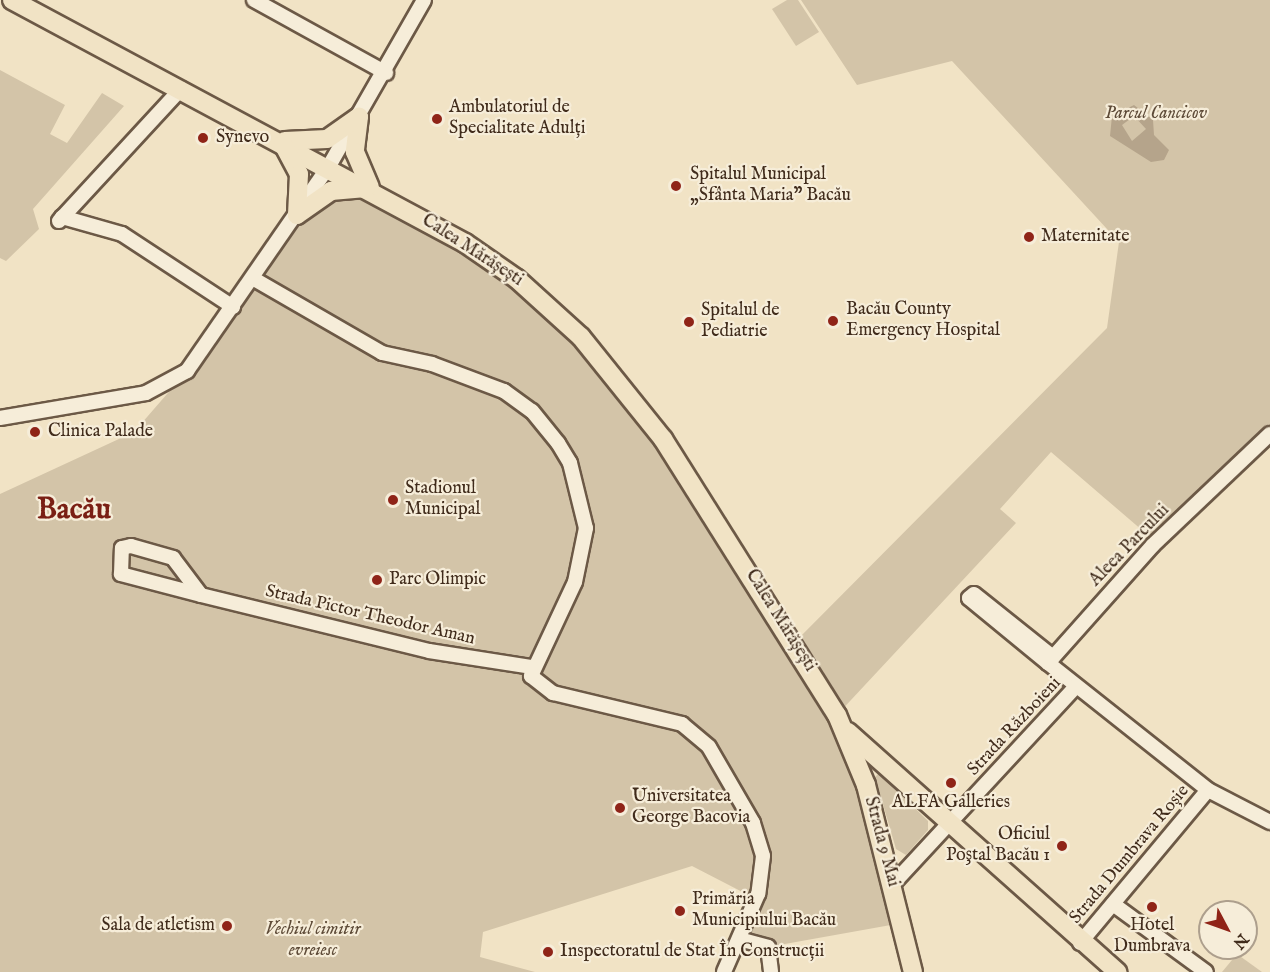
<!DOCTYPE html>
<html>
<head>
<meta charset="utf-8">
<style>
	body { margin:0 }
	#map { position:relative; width:1270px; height:972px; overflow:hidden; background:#f1e3c5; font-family:"IM FELL English",serif }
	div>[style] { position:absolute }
	.green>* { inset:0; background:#d3c4a8 }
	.water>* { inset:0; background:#b5a48b }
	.roads { filter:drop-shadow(2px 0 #6c5946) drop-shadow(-2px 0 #6c5946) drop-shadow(0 2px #6c5946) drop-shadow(0 -2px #6c5946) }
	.minor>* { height:14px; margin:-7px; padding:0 7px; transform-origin:7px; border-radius:7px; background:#f6edd9 }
	.major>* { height:18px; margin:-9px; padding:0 9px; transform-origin:9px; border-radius:9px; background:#f1e3c5 }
	.dots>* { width:16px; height:16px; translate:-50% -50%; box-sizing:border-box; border:3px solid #f6edd9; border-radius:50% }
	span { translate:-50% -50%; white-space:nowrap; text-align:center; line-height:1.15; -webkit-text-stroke:4.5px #f6edd9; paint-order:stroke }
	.poi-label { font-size:18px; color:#402b1b }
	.left { translate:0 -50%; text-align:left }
	.right { translate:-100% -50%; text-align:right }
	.park-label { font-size:18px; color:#5d4a37; font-style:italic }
	.street-label { font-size:18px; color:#402b1b }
	.town-label { font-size:30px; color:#7a1f14; font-weight:700 }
	.north { position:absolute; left:1198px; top:900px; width:60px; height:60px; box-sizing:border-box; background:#f6edd9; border:2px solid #ad9f8d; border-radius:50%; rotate:131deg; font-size:16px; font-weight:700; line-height:24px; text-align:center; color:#402b1b }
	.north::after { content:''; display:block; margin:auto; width:21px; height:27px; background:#8f2418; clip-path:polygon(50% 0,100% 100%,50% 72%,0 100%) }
</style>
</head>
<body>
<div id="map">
	<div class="green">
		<i style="clip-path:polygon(787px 0,798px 0,819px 32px,796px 46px,772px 9px)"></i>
		<i style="clip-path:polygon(801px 0,1270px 0,1270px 434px,1157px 543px,1051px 452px,1000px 509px,1016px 523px,837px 715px,902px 923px,768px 947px,739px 939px,756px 899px,692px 866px,483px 932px,480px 957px,535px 972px,0 972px,0 494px,134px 432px,187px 371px,329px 166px,465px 243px,611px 370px,794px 643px,1107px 328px,1119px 242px,952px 61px,857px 85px)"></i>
		<i style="clip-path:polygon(0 70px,65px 105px,50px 134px,67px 143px,102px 93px,124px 106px,33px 209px,39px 229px,6px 261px,0 258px)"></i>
		<i style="clip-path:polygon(879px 773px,928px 821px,928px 830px,906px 855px,896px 849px,875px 777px)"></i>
		<i style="clip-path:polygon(1237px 954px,1262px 972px,1222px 972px)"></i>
	</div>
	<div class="water">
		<i style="clip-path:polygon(evenodd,1134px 105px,1153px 120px,1154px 135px,1169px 150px,1164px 160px,1151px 162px,1110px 136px,1112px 116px,1134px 105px,1134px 116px,1146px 129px,1132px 141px,1122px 125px,1134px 116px)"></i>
	</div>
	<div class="roads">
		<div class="minor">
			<i style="left:254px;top:0;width:151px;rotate:28.9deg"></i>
			<i style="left:62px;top:217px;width:62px;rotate:15.8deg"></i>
			<i style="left:122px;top:234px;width:133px;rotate:33.3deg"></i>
			<i style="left:59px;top:221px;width:180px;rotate:-47.3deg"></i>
			<i style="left:254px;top:279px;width:148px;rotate:30deg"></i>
			<i style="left:382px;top:353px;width:51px;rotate:12.4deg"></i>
			<i style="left:432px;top:364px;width:77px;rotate:20.6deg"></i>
			<i style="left:504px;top:391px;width:34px;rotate:36deg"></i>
			<i style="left:532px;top:411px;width:41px;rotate:50.9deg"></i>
			<i style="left:558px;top:443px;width:23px;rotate:59deg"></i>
			<i style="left:570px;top:463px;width:67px;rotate:76.2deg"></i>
			<i style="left:586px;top:528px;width:55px;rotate:101.5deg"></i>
			<i style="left:575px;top:582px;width:104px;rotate:115.1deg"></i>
			<i style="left:531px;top:676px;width:28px;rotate:38deg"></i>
			<i style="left:553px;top:693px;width:133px;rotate:13.5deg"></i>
			<i style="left:682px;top:724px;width:35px;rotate:40deg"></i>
			<i style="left:709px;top:747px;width:88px;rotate:59.9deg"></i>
			<i style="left:753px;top:823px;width:34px;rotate:73deg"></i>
			<i style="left:763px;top:856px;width:38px;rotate:97deg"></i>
			<i style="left:758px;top:894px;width:85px;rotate:113.6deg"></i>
			<i style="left:0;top:418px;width:148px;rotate:-9.7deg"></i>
			<i style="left:146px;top:393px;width:47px;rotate:-28.2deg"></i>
			<i style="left:187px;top:371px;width:249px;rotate:-55.3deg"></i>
			<i style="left:329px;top:166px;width:191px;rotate:-60.2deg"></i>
			<i style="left:1270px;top:434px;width:161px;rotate:136.5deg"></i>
			<i style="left:1153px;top:545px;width:158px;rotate:131.7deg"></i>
			<i style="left:1048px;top:663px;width:204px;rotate:38.4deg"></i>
			<i style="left:1208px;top:790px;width:70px;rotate:27.3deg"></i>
			<i style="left:131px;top:546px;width:44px;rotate:15.9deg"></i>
			<i style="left:173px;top:558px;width:46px;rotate:52.9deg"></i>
			<i style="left:201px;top:595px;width:83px;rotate:-165.3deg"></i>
			<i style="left:121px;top:574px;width:26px;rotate:-88deg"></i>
			<i style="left:122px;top:548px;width:9px;rotate:-13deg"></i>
			<i style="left:201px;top:595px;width:235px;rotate:13.8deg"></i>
			<i style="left:429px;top:651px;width:103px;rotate:8.9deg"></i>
			<i style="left:1048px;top:663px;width:102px;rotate:-140.6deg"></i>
			<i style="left:969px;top:598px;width:6px;rotate:-39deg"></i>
			<i style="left:974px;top:594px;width:101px;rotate:38.6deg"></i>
			<i style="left:892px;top:885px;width:271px;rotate:-47.2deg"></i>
			<i style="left:1113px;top:904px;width:115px;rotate:36.2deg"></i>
			<i style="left:739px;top:939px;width:30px;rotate:15deg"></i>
			<i style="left:768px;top:947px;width:25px;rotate:83deg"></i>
			<i style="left:1080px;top:943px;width:199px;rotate:-50.1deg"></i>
		</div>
		<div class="major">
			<i style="left:12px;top:0;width:514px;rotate:28.21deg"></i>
			<i style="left:465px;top:243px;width:63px;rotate:34.7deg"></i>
			<i style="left:517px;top:279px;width:86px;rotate:42.2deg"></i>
			<i style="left:581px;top:337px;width:131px;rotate:51.2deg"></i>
			<i style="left:663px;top:439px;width:326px;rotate:57.8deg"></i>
			<i style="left:837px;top:715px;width:76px;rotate:67.5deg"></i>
			<i style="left:866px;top:785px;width:193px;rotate:75.9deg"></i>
			<i style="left:359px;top:117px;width:35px;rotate:97deg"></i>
			<i style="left:355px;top:152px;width:38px;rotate:67deg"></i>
			<i style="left:285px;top:141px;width:42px;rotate:-2.7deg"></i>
			<i style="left:327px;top:139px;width:39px;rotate:-35deg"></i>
			<i style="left:283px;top:144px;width:34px;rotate:62deg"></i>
			<i style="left:299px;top:174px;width:41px;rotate:92.8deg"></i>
			<i style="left:297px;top:215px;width:42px;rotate:-35.2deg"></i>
			<i style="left:331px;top:191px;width:35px;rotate:-5deg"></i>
			<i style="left:848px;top:732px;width:361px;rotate:41.7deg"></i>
		</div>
	</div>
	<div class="dots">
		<i style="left:437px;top:119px;background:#8f2418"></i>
		<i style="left:203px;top:138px;background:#8f2418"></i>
		<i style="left:676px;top:186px;background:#8f2418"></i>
		<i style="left:1029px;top:237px;background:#8f2418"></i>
		<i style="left:833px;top:321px;background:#8f2418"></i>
		<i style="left:689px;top:322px;background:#8f2418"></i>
		<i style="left:35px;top:432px;background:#8f2418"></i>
		<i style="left:393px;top:500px;background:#8f2418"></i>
		<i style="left:377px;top:580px;background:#8f2418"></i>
		<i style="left:951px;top:783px;background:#8f2418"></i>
		<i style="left:620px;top:808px;background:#8f2418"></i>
		<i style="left:1062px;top:846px;background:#8f2418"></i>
		<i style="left:1152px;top:907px;background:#8f2418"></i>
		<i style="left:680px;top:911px;background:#8f2418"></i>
		<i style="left:227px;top:926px;background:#8f2418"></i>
		<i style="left:548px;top:952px;background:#8f2418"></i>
	</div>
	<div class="poi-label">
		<span class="left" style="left:449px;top:119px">Ambulatoriul de<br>Specialitate Adulți</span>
		<span class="left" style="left:216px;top:138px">Synevo</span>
		<span class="left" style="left:690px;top:186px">Spitalul Municipal<br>„Sfânta Maria” Bacău</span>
		<span class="left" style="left:1041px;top:237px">Maternitate</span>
		<span class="left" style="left:846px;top:321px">Bacău County<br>Emergency Hospital</span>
		<span class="left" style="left:701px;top:322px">Spitalul de<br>Pediatrie</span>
		<span class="left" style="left:48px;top:432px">Clinica Palade</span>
		<span class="left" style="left:405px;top:500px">Stadionul<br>Municipal</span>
		<span class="left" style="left:389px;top:580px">Parc Olimpic</span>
		<span class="left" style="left:632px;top:808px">Universitatea<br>George Bacovia</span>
		<span style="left:951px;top:803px">ALFA Galleries</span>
		<span class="right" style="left:1050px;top:846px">Oficiul<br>Poştal Bacău 1</span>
		<span class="left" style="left:692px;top:911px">Primăria<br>Municipiului Bacău</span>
		<span class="right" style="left:215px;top:926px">Sala de atletism</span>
		<span style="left:1152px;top:937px">Hotel<br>Dumbrava</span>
		<span class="left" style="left:560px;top:952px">Inspectoratul de Stat În Construcții</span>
	</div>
	<div class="park-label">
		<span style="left:1156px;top:114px">Parcul Cancicov</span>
		<span style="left:313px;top:941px">Vechiul cimitir<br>evreiesc</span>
	</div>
	<div class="street-label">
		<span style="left:472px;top:251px;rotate:33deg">Calea Mărășești</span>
		<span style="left:1130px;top:546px;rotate:-46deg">Aleea Parcului</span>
		<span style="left:370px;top:616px;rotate:13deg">Strada Pictor Theodor Aman</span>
		<span style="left:780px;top:621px;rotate:58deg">Calea Mărășești</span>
		<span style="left:1015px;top:727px;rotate:-47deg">Strada Războieni</span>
		<span style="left:881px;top:842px;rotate:75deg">Strada 9 Mai</span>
		<span style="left:1130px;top:855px;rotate:-50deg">Strada Dumbrava Roșie</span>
	</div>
	<div class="town-label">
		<span style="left:74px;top:510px">Bacău</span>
	</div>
	<div class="north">N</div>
</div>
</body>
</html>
